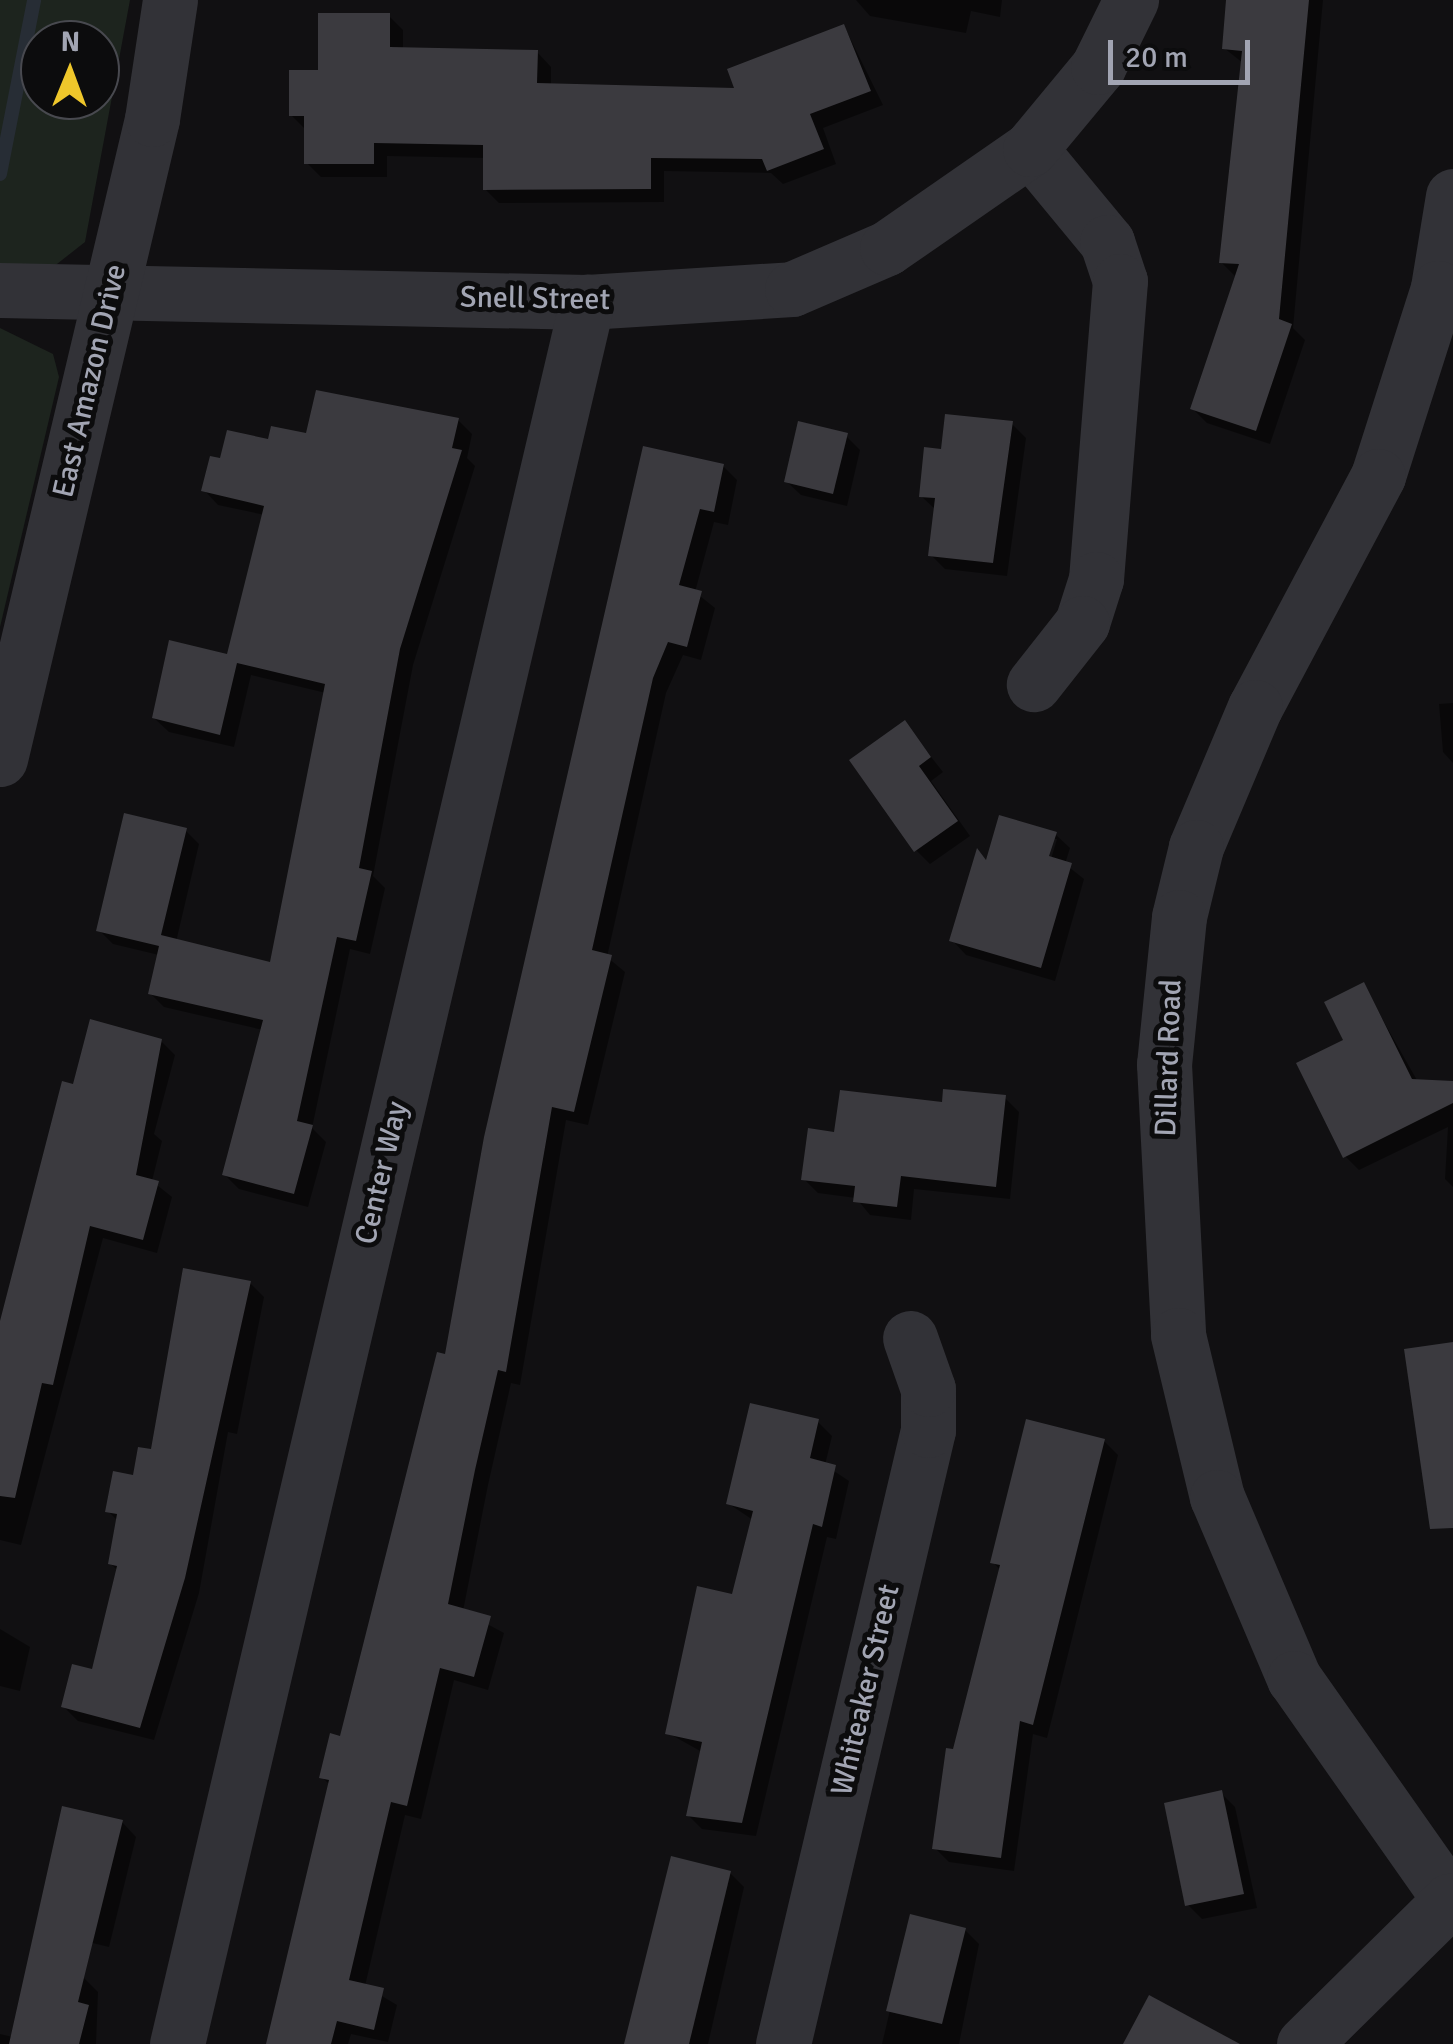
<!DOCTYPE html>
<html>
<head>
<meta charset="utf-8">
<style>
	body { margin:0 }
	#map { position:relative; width:1453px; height:2044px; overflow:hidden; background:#111012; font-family:Signika,sans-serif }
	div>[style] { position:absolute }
	.green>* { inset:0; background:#1d241e }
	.shadow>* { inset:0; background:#0007 }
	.stream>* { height:14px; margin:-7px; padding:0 7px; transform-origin:7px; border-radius:7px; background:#272d35 }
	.building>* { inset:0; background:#3b3a3f }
	.minor>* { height:55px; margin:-27.5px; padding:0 27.5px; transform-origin:27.5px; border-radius:27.5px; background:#323237 }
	span { translate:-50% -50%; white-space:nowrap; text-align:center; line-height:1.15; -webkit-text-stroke:10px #0c0c0d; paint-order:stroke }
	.street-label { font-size:30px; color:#a2a5b3 }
	.north { position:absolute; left:20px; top:20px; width:100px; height:100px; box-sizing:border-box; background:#0c0c0d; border:2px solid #48494f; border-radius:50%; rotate:1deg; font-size:28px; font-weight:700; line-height:40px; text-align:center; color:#a2a5b3 }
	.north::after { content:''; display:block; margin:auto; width:35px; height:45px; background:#efc72b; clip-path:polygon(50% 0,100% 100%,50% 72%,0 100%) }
	.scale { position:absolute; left:1108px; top:40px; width:142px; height:45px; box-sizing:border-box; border:5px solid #a2a5b3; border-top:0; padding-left:12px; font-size:30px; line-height:35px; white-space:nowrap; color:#a2a5b3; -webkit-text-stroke:8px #0c0c0d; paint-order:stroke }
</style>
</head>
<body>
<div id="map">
	<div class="green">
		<i style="clip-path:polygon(evenodd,0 0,130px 0,85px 242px,57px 264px,0 269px,0 0,40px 40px,100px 40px,100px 100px,40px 100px,40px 40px)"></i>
		<i style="clip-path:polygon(0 328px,53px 354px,59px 377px,0 627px)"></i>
	</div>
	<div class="shadow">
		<i style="clip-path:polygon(856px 0,1002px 0,1000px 17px,971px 11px,966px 33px,870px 16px)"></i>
		<i style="clip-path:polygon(1228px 0,1323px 0,1293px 328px,1305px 340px,1270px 444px,1207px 423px,1193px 409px,1235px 276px,1221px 262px,1243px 63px,1224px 48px)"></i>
		<i style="clip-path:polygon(389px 16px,403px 30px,403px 50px,537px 52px,551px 67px,551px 86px,738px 90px,844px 26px,883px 105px,823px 128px,836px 164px,783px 184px,771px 173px,664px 171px,664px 202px,499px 203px,485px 189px,486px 158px,387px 156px,387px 177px,321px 177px,307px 163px,307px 131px,291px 115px,320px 72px)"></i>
		<i style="clip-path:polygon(458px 420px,472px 434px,467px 458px,475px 466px,413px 665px,373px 876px,385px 888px,370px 954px,350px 949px,312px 1128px,326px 1142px,308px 1207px,239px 1189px,225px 1175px,263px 1030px,164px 1007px,150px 993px,159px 955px,113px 944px,99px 930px,185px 830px,199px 844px,176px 942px,272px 965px,326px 693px,251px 675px,234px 747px,169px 732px,154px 718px,229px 657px,265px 515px,218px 505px,204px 490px,222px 461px,270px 442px)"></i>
		<i style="clip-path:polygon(1012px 424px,1026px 438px,1007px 576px,945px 569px,931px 555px,936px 510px,921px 496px,943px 452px)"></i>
		<i style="clip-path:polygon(846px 436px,860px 450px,847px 506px,801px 495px,786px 481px)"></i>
		<i style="clip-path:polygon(645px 449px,723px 466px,737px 480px,728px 525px,714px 522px,695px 592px,715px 608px,701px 660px,683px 655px,666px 693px,607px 957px,625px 972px,588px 1125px,566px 1120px,520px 1385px,511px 1383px,488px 1485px,463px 1611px,504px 1633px,488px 1690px,454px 1680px,421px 1819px,405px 1815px,365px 1986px,397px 2005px,388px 2042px,351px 2034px,348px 2044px,268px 2044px,330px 1785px,322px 1777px,342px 1739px,447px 1357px)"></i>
		<i style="clip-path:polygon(1453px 703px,1453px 763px,1443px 752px,1439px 704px)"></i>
		<i style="clip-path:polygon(905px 724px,943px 772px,931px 781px,970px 836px,930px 864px,916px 850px)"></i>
		<i style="clip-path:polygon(evenodd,1055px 834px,1070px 848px,1065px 864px,1084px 879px,1055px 981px,966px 955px,952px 940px,978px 852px,988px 862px,1055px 834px,1052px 839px,1057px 839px,1048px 869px,1043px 868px,1052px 839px)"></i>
		<i style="clip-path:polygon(1363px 985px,1418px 1082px,1453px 1084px,1453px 1187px,1445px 1179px,1448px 1127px,1359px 1170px,1345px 1156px)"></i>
		<i style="clip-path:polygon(161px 1041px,175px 1055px,154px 1134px,162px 1141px,152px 1181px,172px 1197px,157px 1253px,103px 1238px,21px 1545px,0 1540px,0 1330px,74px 1087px)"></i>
		<i style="clip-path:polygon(1005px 1098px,1019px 1112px,1010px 1199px,914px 1189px,911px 1220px,870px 1215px,856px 1198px,818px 1193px,804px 1179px,836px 1135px)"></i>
		<i style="clip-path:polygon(250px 1283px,264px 1297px,237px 1434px,228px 1432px,199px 1593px,154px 1740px,78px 1721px,63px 1706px,93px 1672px,118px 1571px,110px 1563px,118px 1521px,108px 1511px,153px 1452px)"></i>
		<i style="clip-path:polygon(818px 1422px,832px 1436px,825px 1465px,849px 1481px,836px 1539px,827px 1537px,756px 1836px,702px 1829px,688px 1815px,702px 1752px,668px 1733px,734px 1597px,753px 1520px,729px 1504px)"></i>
		<i style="clip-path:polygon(1104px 1441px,1118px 1455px,1047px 1738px,1033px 1734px,1014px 1871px,949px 1862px,935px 1848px,1001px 1571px,993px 1562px)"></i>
		<i style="clip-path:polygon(0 1629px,30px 1647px,20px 1691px,0 1686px)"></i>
		<i style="clip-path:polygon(1221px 1793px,1235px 1807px,1257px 1908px,1202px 1919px,1188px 1905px)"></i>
		<i style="clip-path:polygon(122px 1822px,136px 1837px,109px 1947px,51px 1933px)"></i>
		<i style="clip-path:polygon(730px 1873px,744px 1887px,708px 2044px,630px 2044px)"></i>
		<i style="clip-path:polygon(912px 1917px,965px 1930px,979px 1944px,959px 2044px,882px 2044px)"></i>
		<i style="clip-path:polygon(84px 1978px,98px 1992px,96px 2044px,0 2044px,0 2034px,13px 2037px)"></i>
	</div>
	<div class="stream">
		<i style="left:0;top:174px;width:177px;rotate:-78.9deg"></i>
	</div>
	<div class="building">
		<i style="clip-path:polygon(1226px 0,1309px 0,1279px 319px,1292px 324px,1256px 431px,1190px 409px,1239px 264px,1219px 263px,1242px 51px,1222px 49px)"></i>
		<i style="clip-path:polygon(318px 13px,390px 13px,390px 47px,538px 50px,537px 83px,734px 88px,727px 69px,844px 24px,871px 91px,810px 114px,824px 149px,767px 171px,762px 159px,651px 158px,651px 189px,483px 190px,483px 145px,374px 143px,374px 164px,304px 164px,304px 116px,289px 116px,289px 70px,318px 70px)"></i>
		<i style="clip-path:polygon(316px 390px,459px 418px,452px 448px,462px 450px,400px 649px,359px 868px,372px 871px,356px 941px,337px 937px,297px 1121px,313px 1125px,294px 1194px,222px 1175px,263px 1020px,148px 994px,159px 946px,96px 931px,124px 813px,187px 828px,161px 935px,270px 962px,325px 684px,237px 663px,220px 735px,152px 718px,169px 640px,227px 654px,264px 506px,201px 491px,210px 456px,220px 458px,227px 430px,268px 439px,271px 426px,306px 433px)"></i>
		<i style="clip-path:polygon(945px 414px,1013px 421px,993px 563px,928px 556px,935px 498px,919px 497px,924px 447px,941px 449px)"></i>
		<i style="clip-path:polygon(798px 421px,848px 433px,833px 494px,784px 482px)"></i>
		<i style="clip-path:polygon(643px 446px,724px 464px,714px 512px,700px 509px,679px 585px,702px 591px,687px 647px,668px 642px,653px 678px,592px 950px,612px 955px,574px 1112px,552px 1107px,506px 1372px,498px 1370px,475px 1470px,448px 1604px,491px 1616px,474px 1677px,440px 1668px,407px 1806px,391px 1802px,349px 1980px,384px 1988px,374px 2030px,337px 2021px,331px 2044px,266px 2044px,329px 1780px,319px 1778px,330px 1733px,340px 1736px,437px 1352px,445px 1354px,484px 1137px)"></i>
		<i style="clip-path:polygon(905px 720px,931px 757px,919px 766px,958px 821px,914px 852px,849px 760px)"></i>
		<i style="clip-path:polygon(999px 815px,1057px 832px,1049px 856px,1072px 863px,1041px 968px,949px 941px,977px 848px,986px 860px)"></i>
		<i style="clip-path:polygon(1364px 982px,1412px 1079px,1453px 1081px,1453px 1103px,1343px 1158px,1296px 1063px,1343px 1040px,1324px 1002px)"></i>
		<i style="clip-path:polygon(90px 1019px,162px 1039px,136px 1175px,159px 1181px,143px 1240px,90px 1226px,53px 1385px,42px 1383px,15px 1498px,0 1496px,0 1321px,62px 1081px,73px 1084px)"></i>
		<i style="clip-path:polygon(943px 1089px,1006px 1095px,996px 1187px,901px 1176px,897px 1207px,853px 1202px,855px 1186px,801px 1180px,808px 1128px,834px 1132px,840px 1090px,942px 1102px)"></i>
		<i style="clip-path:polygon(183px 1268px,251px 1281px,185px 1578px,140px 1728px,61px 1707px,72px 1664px,92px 1669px,117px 1566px,108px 1564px,117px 1514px,105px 1512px,113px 1471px,133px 1475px,138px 1447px,151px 1449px)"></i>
		<i style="clip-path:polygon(1453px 1342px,1453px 1528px,1430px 1529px,1404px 1349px)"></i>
		<i style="clip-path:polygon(750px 1403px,819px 1419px,810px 1458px,836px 1465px,822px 1527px,813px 1524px,742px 1823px,686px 1816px,702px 1742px,665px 1734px,697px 1586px,732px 1594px,753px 1511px,726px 1504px)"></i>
		<i style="clip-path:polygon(1026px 1419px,1105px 1439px,1033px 1725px,1020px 1721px,1001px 1858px,932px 1849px,946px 1748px,953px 1749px,1000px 1565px,990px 1563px)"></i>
		<i style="clip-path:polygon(1222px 1790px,1244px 1894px,1185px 1906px,1164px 1803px)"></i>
		<i style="clip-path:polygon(62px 1806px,123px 1820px,78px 2002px,89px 2005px,79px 2044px,9px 2044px)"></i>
		<i style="clip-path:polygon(671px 1856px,731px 1871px,689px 2044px,624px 2044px)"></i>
		<i style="clip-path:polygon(910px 1914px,966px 1928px,942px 2024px,886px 2011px)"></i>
		<i style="clip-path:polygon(1149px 1995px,1240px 2044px,1123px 2044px)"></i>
	</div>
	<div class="minor">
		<i style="left:1030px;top:149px;width:121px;rotate:50.4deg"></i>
		<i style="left:1107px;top:242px;width:41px;rotate:71.6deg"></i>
		<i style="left:1120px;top:281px;width:299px;rotate:94.6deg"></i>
		<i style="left:1096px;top:579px;width:46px;rotate:107.7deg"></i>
		<i style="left:1082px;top:623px;width:78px;rotate:128.2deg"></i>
		<i style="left:1453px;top:196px;width:93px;rotate:99.3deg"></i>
		<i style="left:1438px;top:288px;width:197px;rotate:107.7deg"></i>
		<i style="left:1378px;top:476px;width:262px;rotate:118deg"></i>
		<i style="left:1255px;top:707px;width:152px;rotate:112.9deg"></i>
		<i style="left:1196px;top:847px;width:72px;rotate:103.7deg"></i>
		<i style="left:1179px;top:917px;width:148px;rotate:95.8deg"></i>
		<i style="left:1164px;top:1064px;width:271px;rotate:87deg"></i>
		<i style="left:1178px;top:1335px;width:167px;rotate:76.5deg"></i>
		<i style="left:1217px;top:1497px;width:197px;rotate:67deg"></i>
		<i style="left:1294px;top:1678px;width:276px;rotate:54.9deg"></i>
		<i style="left:0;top:290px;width:587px;rotate:1.17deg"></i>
		<i style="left:587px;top:302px;width:205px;rotate:-3.6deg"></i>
		<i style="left:792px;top:289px;width:103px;rotate:-23.3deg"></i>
		<i style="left:887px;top:248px;width:174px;rotate:-34.7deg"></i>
		<i style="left:1030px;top:149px;width:107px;rotate:-50.3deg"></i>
		<i style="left:1098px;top:67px;width:75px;rotate:-63.8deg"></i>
		<i style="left:0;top:759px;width:658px;rotate:-76.64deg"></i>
		<i style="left:152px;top:119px;width:120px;rotate:-81.4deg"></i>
		<i style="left:177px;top:2044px;width:1790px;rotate:-76.76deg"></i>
		<i style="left:783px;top:2044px;width:631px;rotate:-76.71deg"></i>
		<i style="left:928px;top:1430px;width:41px;rotate:-90deg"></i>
		<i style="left:928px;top:1389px;width:54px;rotate:-109.4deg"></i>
		<i style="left:1304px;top:2044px;width:204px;rotate:-44.6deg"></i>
	</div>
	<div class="street-label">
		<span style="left:535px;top:299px;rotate:1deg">Snell Street</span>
		<span style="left:90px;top:381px;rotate:-77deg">East Amazon Drive</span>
		<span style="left:1169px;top:1058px;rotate:-88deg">Dillard Road</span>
		<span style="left:382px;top:1173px;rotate:-77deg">Center Way</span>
		<span style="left:866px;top:1690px;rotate:-77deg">Whiteaker Street</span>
	</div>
	<div class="north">N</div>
	<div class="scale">20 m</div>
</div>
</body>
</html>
